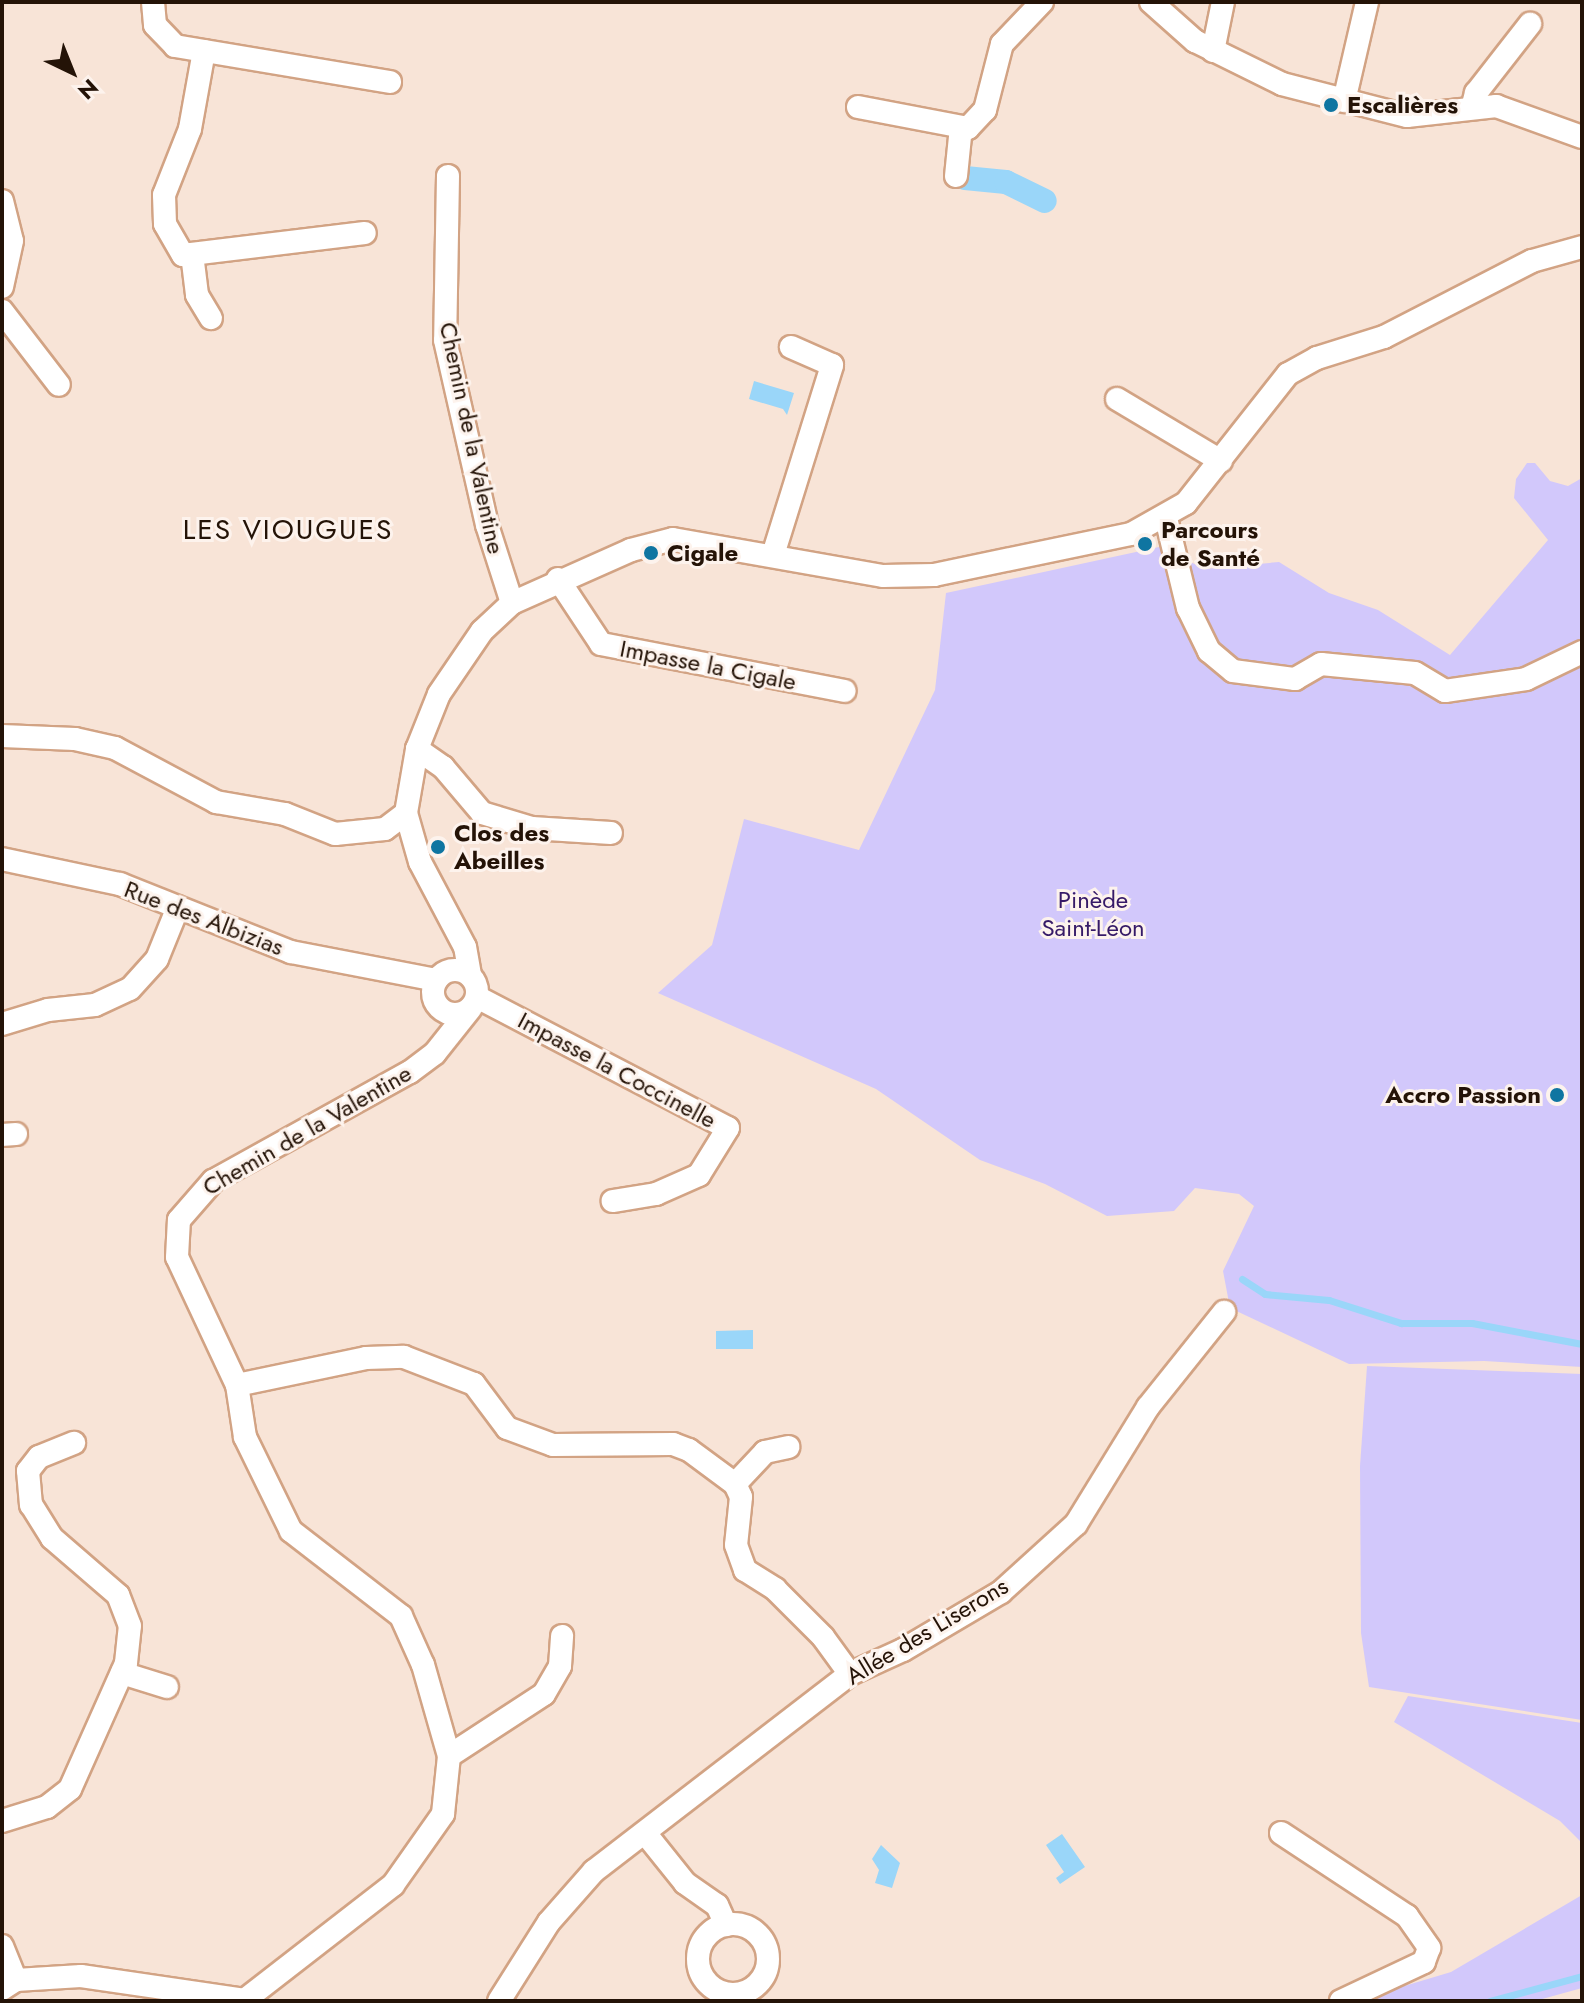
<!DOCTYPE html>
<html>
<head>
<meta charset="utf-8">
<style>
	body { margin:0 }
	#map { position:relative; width:1584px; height:2003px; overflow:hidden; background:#f8e4d7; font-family:Jost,sans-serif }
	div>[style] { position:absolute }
	.green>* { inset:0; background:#d2c8fb }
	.water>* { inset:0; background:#9ad6f9 }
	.stream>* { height:7px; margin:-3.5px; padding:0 3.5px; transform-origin:3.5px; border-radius:3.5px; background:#9ad6f9 }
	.canal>* { height:24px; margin:-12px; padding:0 12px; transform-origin:12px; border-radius:12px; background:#9ad6f9 }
	.roads { filter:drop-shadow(2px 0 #d2a384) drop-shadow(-2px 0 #d2a384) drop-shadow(0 2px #d2a384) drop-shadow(0 -2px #d2a384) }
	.street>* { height:22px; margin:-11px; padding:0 11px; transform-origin:11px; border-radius:11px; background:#fff }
	.street>.ring { margin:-11px; padding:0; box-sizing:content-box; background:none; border:22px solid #fff; border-radius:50% }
	.dots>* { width:22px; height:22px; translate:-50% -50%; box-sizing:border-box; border:4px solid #fdf3ed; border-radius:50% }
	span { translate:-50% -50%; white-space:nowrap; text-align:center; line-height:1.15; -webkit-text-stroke:6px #fdf3ed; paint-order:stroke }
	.poi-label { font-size:24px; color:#241307; font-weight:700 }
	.left { translate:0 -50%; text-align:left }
	.right { translate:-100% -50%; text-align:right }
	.street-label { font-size:24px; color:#241307 }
	.park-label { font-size:24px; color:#361a68 }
	.quarter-label { font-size:28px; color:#241307; letter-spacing:2px }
	.frame { position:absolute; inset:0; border:4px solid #241307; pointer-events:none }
	.north { position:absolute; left:32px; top:32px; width:80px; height:80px; -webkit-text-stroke:6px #fdf3ed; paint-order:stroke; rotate:137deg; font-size:22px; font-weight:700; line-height:32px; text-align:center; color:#241307 }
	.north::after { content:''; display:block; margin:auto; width:28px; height:36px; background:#241307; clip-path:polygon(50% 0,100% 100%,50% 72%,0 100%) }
</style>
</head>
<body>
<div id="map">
	<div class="green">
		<i style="clip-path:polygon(1527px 463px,1535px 463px,1550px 481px,1568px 486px,1582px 478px,1582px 1367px,1484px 1361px,1349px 1364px,1230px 1308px,1223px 1271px,1254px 1206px,1239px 1194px,1195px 1188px,1174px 1211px,1107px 1216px,1045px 1184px,980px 1160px,876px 1089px,658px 993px,712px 945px,744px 819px,859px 850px,935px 690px,946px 593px,1159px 547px,1205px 569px,1279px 562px,1329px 593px,1378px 610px,1450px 655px,1548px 540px,1514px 498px,1516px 479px)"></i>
		<i style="clip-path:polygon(1367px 1366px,1582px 1374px,1582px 1720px,1369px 1687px,1361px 1633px,1360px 1466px)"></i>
		<i style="clip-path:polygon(1408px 1696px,1582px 1723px,1582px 1843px,1560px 1821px,1394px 1722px)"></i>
		<i style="clip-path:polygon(1582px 1895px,1582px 1988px,1535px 2001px,1361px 1999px,1451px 1972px)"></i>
	</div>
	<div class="water">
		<i style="clip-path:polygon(754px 381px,794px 393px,787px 415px,783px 409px,749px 399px)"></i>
		<i style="clip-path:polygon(753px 1330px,753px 1349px,716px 1349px,716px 1331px)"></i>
		<i style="clip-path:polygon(1062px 1834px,1085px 1867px,1060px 1884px,1056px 1878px,1064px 1872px,1046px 1845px)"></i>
		<i style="clip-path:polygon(881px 1845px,900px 1863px,892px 1888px,875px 1883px,879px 1870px,872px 1859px)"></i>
	</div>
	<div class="stream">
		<i style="left:1242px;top:1279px;width:27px;rotate:33deg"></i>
		<i style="left:1265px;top:1294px;width:64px;rotate:5.4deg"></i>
		<i style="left:1329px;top:1300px;width:76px;rotate:17.7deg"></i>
		<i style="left:1401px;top:1323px;width:71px"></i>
		<i style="left:1472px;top:1323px;width:112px;rotate:10.8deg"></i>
		<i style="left:1490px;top:2001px;width:95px;rotate:-15.2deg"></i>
	</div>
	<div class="canal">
		<i style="left:965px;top:178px;width:41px;rotate:5.6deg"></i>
		<i style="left:1006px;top:182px;width:43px;rotate:26deg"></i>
	</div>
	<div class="roads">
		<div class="street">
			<i style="left:153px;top:2px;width:23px;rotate:85deg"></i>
			<i style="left:155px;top:25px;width:29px;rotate:46deg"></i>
			<i style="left:175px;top:46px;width:218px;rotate:9.5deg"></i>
			<i style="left:1151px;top:2px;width:59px;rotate:41.6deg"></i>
			<i style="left:1195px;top:41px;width:97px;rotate:26.3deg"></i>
			<i style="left:1282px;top:84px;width:129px;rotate:14.4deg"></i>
			<i style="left:1407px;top:116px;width:90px;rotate:-6.4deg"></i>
			<i style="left:1496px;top:106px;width:91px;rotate:19.8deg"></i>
			<i style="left:204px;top:51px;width:79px;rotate:100.2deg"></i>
			<i style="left:190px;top:129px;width:71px;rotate:111.5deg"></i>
			<i style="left:164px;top:195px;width:29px;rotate:88deg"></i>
			<i style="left:165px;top:224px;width:36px;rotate:60deg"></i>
			<i style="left:183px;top:255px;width:183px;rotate:-6.9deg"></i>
			<i style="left:1213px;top:51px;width:50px;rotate:-78.5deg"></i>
			<i style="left:1344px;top:101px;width:102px;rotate:-76.9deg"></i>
			<i style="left:858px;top:107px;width:112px;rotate:10.8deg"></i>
			<i style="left:968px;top:128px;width:25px;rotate:-47deg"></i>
			<i style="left:985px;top:110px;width:68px;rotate:-75.6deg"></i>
			<i style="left:1002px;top:44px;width:58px;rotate:-46.4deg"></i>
			<i style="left:1472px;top:108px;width:16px;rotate:-75deg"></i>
			<i style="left:1476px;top:93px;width:88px;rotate:-52deg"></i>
			<i style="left:448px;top:176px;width:164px;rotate:91deg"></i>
			<i style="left:445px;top:340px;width:190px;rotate:77.2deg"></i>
			<i style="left:487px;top:525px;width:82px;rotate:72.2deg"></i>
			<i style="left:956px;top:176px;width:49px;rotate:-84.2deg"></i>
			<i style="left:2px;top:201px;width:41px;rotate:76deg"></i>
			<i style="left:12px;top:241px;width:47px;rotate:102.3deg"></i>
			<i style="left:192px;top:254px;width:41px;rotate:83deg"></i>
			<i style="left:197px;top:295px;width:27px;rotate:59deg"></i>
			<i style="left:2px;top:311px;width:93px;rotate:52.4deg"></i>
			<i style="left:1117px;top:399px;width:121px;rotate:30.8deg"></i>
			<i style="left:1166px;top:518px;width:93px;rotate:76.3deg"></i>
			<i style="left:1188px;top:608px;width:48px;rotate:64deg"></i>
			<i style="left:1209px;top:651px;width:31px;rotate:40deg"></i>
			<i style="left:1233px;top:671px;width:63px;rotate:7.4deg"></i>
			<i style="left:1295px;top:679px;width:30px;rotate:-30deg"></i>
			<i style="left:1321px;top:664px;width:94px;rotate:5.5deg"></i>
			<i style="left:1415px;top:673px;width:35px;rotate:31deg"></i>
			<i style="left:1445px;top:691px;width:82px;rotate:-8.4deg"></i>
			<i style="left:1526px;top:679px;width:62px;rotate:-25.7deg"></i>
			<i style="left:773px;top:555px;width:199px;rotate:-72.7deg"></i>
			<i style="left:832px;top:365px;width:45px;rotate:-156.3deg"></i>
			<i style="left:558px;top:579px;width:78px;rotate:56.5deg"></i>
			<i style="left:601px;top:644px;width:248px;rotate:10.9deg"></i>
			<i style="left:2px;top:736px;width:73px;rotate:2.4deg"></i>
			<i style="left:75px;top:739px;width:41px;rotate:12.7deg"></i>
			<i style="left:115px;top:748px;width:115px;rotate:28.1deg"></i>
			<i style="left:216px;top:802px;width:70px;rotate:9.9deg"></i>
			<i style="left:285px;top:814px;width:54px;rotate:21.8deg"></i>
			<i style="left:335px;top:834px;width:50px;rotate:-5.7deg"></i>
			<i style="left:385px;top:829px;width:26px;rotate:-37deg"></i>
			<i style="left:417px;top:749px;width:32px;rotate:35deg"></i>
			<i style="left:443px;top:767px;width:60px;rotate:49.7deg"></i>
			<i style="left:482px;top:813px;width:52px;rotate:16.7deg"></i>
			<i style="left:532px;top:828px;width:79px;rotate:3.6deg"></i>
			<i style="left:2px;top:859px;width:121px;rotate:12deg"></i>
			<i style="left:120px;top:884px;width:184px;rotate:21.7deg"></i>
			<i style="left:291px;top:952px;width:148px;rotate:10.9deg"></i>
			<i class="ring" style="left:433px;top:970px;width:22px;height:22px"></i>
			<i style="left:470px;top:975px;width:28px;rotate:-100deg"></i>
			<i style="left:465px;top:947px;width:96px;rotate:-117.9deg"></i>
			<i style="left:420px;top:862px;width:51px;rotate:-105.9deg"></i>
			<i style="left:406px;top:813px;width:65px;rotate:-80.2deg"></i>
			<i style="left:417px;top:749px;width:59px;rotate:-68.2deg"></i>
			<i style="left:439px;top:694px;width:76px;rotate:-55.7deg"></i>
			<i style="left:482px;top:631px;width:41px;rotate:-43deg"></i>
			<i style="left:512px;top:603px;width:130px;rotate:-24deg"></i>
			<i style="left:631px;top:550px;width:43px;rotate:-14.7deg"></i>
			<i style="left:673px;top:539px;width:213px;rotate:10deg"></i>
			<i style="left:883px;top:576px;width:51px;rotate:-1.1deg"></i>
			<i style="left:934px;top:575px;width:201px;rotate:-11.8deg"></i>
			<i style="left:1131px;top:534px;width:63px;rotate:-29.4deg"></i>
			<i style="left:1186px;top:503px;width:164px;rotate:-51.7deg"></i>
			<i style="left:1288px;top:374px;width:33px;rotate:-29deg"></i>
			<i style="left:1317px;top:358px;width:70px;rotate:-17.4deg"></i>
			<i style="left:1384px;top:337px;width:166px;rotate:-27.2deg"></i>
			<i style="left:1532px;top:261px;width:52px;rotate:-15.6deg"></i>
			<i style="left:477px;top:997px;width:283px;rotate:27.6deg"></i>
			<i style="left:728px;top:1128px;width:55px;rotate:121.7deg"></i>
			<i style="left:699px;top:1175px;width:47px;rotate:156.2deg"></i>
			<i style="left:656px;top:1194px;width:44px;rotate:170.8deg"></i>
			<i style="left:2px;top:1024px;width:48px;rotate:-16.9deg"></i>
			<i style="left:48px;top:1010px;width:47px;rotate:-6.1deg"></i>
			<i style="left:95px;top:1005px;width:38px;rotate:-25deg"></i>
			<i style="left:130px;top:989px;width:40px;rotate:-48deg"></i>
			<i style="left:157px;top:959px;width:56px;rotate:-68deg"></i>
			<i style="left:2px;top:1135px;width:14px;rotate:-4deg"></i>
			<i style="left:237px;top:1385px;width:132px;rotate:-11.8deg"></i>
			<i style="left:366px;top:1358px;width:38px;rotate:-2deg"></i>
			<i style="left:404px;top:1357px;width:75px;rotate:21.1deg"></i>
			<i style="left:474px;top:1384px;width:55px;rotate:53.1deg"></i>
			<i style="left:507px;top:1428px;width:49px;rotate:20.3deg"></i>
			<i style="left:553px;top:1445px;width:120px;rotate:-0.5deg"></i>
			<i style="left:673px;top:1444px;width:17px;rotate:21deg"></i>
			<i style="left:689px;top:1450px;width:57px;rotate:36.5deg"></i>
			<i style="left:735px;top:1484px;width:14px;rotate:65deg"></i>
			<i style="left:741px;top:1497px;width:48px;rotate:95.9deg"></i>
			<i style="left:736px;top:1545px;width:27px;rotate:70deg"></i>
			<i style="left:745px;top:1570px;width:36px;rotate:32deg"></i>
			<i style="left:775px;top:1589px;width:68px;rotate:45deg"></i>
			<i style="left:823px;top:1637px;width:46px;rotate:53.9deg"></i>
			<i style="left:735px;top:1484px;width:44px;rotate:-46.8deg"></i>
			<i style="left:765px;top:1452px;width:24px;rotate:-12deg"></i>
			<i style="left:122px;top:1673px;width:47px;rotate:17.3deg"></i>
			<i style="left:449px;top:1756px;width:113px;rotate:-33.1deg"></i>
			<i style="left:544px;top:1694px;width:32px;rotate:-60deg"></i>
			<i style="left:560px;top:1666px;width:30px;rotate:-86deg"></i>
			<i style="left:2px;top:1821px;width:47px;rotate:-17.3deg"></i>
			<i style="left:47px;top:1807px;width:29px;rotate:-38deg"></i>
			<i style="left:70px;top:1789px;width:138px;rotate:-66deg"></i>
			<i style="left:126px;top:1663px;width:37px;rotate:-84deg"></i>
			<i style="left:130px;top:1626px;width:33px;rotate:-111deg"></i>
			<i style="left:118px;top:1595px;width:87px;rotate:-139.2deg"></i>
			<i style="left:52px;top:1538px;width:39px;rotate:-122deg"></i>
			<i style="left:31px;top:1505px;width:34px;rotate:-95deg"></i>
			<i style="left:28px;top:1471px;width:18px;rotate:-52deg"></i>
			<i style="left:39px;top:1457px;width:38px;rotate:-22deg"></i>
			<i style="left:645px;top:1833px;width:64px;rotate:51.3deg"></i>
			<i style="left:685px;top:1883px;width:39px;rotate:35deg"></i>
			<i style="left:717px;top:1905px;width:22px;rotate:66deg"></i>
			<i style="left:1281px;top:1833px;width:151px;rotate:33.4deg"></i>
			<i style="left:1407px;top:1916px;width:39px;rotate:55deg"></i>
			<i style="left:1429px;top:1948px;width:15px;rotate:110deg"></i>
			<i style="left:1424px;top:1962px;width:92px;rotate:154.8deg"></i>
			<i class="ring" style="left:698px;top:1924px;width:48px;height:48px"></i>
			<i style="left:2px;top:1946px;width:37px;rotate:68deg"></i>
			<i style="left:2px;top:1989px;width:17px;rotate:-33deg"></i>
			<i style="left:16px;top:1980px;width:65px;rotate:-3.5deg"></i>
			<i style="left:81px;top:1976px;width:174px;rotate:8.3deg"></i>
			<i style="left:246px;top:1999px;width:186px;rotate:-37.8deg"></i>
			<i style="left:393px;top:1885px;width:87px;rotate:-54.8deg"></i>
			<i style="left:443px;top:1814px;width:58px;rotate:-84.1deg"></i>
			<i style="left:449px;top:1756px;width:95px;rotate:-105.9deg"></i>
			<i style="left:423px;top:1665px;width:54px;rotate:-114.2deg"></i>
			<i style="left:401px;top:1616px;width:139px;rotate:-142.3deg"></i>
			<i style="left:291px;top:1531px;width:105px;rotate:-116.1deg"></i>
			<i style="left:245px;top:1437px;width:53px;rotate:-98.7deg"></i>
			<i style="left:237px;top:1385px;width:141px;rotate:-115.1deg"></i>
			<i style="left:177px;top:1257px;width:37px;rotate:-87deg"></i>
			<i style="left:179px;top:1220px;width:52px;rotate:-48.9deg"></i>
			<i style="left:213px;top:1181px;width:225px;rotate:-29deg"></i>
			<i style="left:410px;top:1072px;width:31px;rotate:-37deg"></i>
			<i style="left:435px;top:1053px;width:56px;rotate:-51.5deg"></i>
			<i style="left:499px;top:2001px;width:93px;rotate:-57.7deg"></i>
			<i style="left:549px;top:1922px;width:68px;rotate:-48.6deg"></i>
			<i style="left:594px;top:1871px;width:323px;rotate:-37.6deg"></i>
			<i style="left:850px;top:1674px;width:58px;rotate:-24.4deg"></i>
			<i style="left:903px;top:1650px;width:114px;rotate:-30.6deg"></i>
			<i style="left:1001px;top:1592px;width:101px;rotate:-42.2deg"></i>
			<i style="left:1076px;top:1524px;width:137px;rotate:-58.4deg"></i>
			<i style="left:1148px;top:1407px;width:122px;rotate:-51.3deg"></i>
		</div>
	</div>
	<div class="dots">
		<i style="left:1331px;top:105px;background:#0f75a1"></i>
		<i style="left:1145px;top:544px;background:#0f75a1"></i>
		<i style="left:651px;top:553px;background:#0f75a1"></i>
		<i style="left:438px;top:847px;background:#0f75a1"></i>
		<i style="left:1557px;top:1095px;background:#0f75a1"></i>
	</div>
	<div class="poi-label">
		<span class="left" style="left:1347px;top:105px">Escalières</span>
		<span class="left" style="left:1161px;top:544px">Parcours<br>de Santé</span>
		<span class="left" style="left:667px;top:553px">Cigale</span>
		<span class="left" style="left:454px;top:847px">Clos des<br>Abeilles</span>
		<span class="right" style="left:1541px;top:1095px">Accro Passion</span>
	</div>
	<div class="street-label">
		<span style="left:472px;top:438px;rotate:78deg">Chemin de la Valentine</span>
		<span style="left:708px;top:665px;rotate:11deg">Impasse la Cigale</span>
		<span style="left:204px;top:918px;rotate:21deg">Rue des Albizias</span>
		<span style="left:617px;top:1070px;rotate:28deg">Impasse la Coccinelle</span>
		<span style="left:307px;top:1130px;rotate:-30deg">Chemin de la Valentine</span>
		<span style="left:927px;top:1631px;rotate:-31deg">Allée des Liserons</span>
	</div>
	<div class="park-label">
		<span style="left:1093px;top:914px">Pinède<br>Saint-Léon</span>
	</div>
	<div class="quarter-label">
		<span style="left:288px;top:530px">LES VIOUGUES</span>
	</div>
	<div class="frame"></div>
	<div class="north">N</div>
</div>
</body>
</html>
